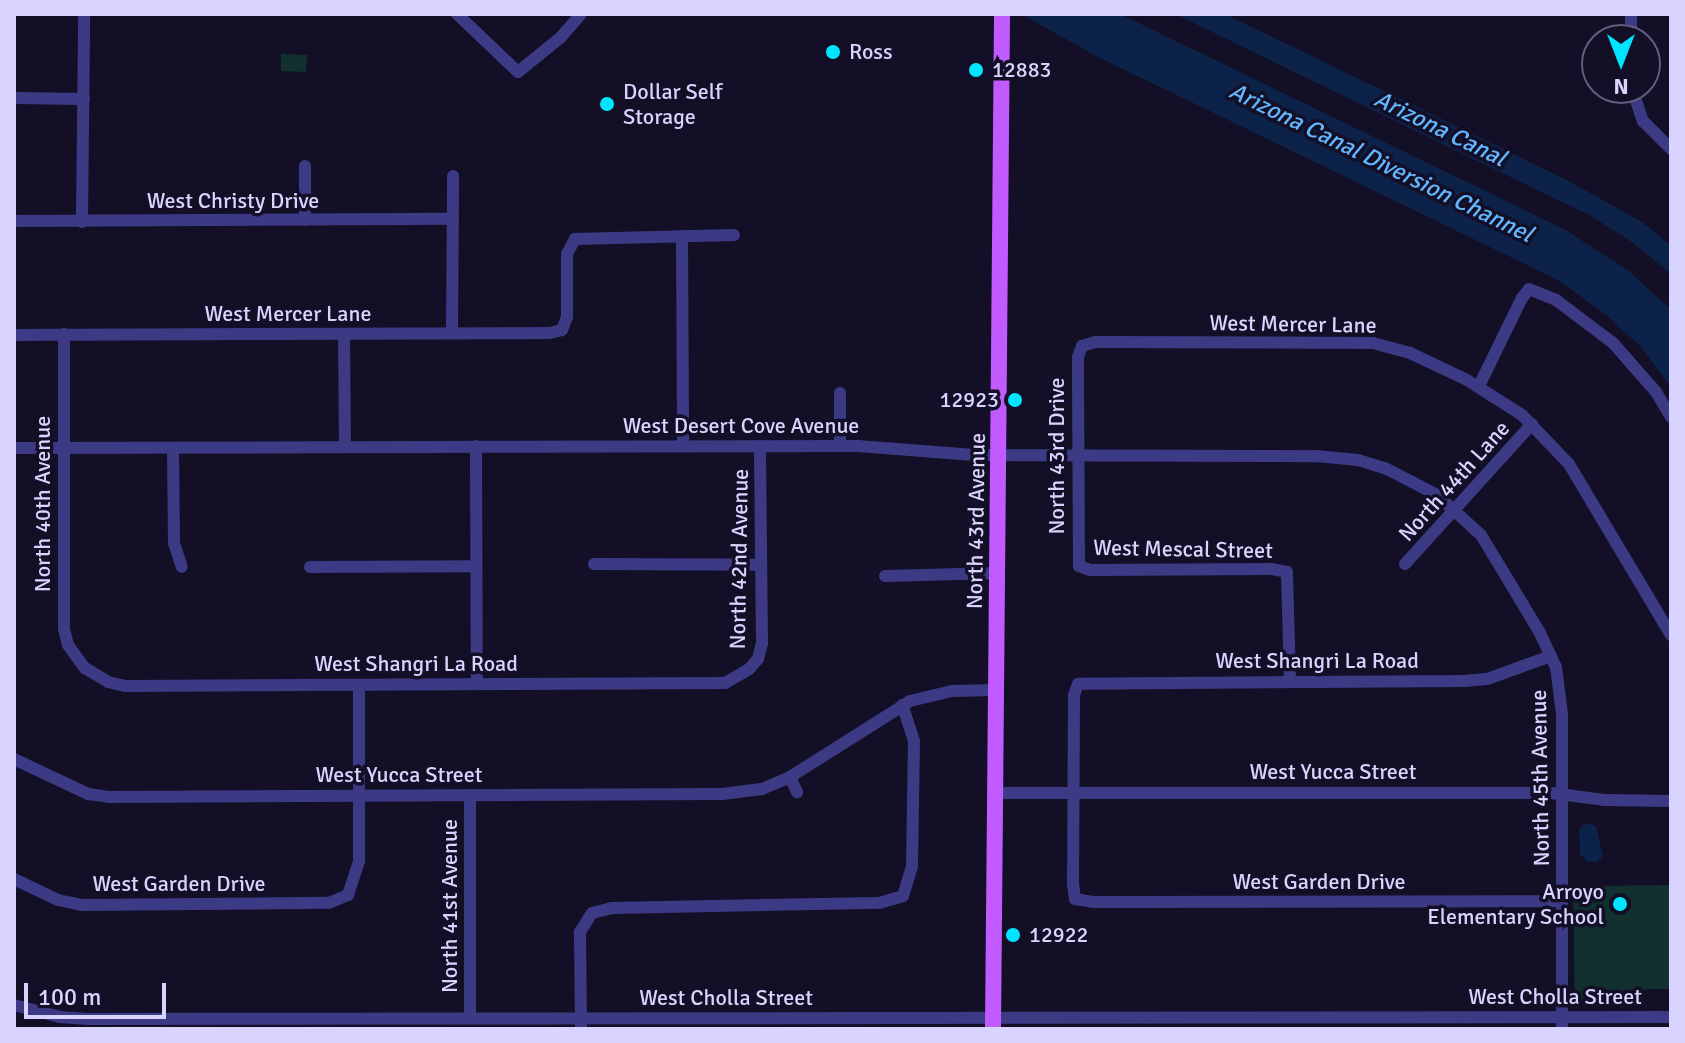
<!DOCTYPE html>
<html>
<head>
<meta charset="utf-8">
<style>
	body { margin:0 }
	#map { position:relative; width:1685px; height:1043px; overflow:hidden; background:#130f26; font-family:Signika,sans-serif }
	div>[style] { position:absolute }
	.green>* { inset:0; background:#12302f }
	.water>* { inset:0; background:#0c2248 }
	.minor>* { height:12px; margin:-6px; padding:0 6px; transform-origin:6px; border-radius:6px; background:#3d3a85 }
	.major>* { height:16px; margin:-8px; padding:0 8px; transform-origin:8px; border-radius:8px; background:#c25bff }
	.dots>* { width:22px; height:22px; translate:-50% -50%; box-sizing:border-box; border:4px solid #130f26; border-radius:50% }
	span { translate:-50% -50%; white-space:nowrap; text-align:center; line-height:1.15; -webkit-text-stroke:7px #130f26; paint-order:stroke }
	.poi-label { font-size:22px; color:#d9d4ff }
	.left { translate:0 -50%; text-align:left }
	.right { translate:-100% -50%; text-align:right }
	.street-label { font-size:22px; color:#d9d4ff }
	.water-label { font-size:24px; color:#62b6ff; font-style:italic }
	.frame { position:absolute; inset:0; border:16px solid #d9d4ff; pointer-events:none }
	.north { position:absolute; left:1581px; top:24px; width:80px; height:80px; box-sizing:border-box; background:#130f26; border:2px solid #625e7d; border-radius:50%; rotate:180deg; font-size:22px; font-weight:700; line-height:32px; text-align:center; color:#d9d4ff }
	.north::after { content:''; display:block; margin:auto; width:28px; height:36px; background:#00e5ff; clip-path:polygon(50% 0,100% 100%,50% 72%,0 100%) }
	.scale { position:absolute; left:24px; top:983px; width:142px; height:36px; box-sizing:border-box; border:4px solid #d9d4ff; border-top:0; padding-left:10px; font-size:24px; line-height:28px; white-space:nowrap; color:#d9d4ff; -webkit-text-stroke:6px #130f26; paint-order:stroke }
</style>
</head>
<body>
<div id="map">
	<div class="green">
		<i style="clip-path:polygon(281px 54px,307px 55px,306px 72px,281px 71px)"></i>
		<i style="clip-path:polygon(1671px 885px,1671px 989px,1647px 989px,1629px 1001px,1629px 1007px,1575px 1004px,1573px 896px,1583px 896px,1584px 886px)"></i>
	</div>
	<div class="water">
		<i style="clip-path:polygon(1021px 14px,1120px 14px,1564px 229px,1629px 271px,1671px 310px,1671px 387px,1640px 346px,1606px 315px,1558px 280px,1096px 56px)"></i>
		<i style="clip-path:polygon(1175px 14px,1225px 14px,1567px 180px,1642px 222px,1671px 246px,1671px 274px,1633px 243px,1591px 216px)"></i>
		<i style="clip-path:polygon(1585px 823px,1596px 826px,1603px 856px,1597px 862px,1588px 862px,1580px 854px,1579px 829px)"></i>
	</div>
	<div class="minor">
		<i style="left:457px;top:14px;width:84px;rotate:43.6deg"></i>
		<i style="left:518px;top:72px;width:55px;rotate:-39.1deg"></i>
		<i style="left:561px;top:37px;width:30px;rotate:-49deg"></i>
		<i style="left:1631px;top:40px;width:26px;rotate:-90deg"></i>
		<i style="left:1632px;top:88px;width:35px;rotate:72deg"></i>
		<i style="left:1643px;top:121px;width:40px;rotate:45deg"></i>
		<i style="left:14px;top:98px;width:70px;rotate:0.8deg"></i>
		<i style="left:305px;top:166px;width:54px;rotate:90deg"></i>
		<i style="left:14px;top:221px;width:439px;rotate:-0.3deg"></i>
		<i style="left:82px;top:222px;width:208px;rotate:-89.4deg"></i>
		<i style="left:682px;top:236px;width:210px;rotate:89.7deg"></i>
		<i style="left:452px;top:333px;width:157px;rotate:-89.6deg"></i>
		<i style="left:64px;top:334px;width:295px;rotate:90deg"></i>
		<i style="left:64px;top:629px;width:16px;rotate:76deg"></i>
		<i style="left:68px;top:645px;width:29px;rotate:54deg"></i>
		<i style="left:85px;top:668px;width:27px;rotate:31deg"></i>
		<i style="left:108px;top:682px;width:18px;rotate:13deg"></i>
		<i style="left:126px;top:686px;width:599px;rotate:-0.29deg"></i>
		<i style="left:725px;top:683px;width:28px;rotate:-30deg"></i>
		<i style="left:749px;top:669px;width:13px;rotate:-48deg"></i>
		<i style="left:758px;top:659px;width:16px;rotate:-76deg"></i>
		<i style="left:762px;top:643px;width:197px;rotate:-90.6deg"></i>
		<i style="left:344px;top:334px;width:113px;rotate:89.5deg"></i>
		<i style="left:14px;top:335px;width:536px;rotate:-0.21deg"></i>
		<i style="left:550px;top:333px;width:12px;rotate:-14deg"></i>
		<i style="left:562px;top:330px;width:14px;rotate:-69deg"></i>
		<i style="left:567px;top:317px;width:63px;rotate:-90deg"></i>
		<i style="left:567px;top:254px;width:17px;rotate:-62deg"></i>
		<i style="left:575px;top:239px;width:159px;rotate:-1.4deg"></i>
		<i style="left:1479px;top:386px;width:98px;rotate:-64deg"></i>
		<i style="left:1522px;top:298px;width:11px;rotate:-52deg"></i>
		<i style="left:1529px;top:289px;width:29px;rotate:22deg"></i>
		<i style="left:1556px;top:300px;width:71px;rotate:37deg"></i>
		<i style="left:1613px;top:343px;width:65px;rotate:48.7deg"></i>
		<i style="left:1656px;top:392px;width:29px;rotate:59deg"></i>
		<i style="left:840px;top:393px;width:53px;rotate:90deg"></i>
		<i style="left:476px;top:446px;width:238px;rotate:89.8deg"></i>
		<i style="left:14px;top:448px;width:844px;rotate:-0.14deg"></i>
		<i style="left:858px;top:446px;width:116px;rotate:4.4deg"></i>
		<i style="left:974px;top:455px;width:342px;rotate:0.2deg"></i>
		<i style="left:1316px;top:456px;width:42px;rotate:5.4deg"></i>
		<i style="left:1358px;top:460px;width:28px;rotate:17deg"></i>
		<i style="left:1385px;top:468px;width:59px;rotate:27.4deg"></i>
		<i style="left:1437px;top:495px;width:59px;rotate:42.3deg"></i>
		<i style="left:1481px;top:535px;width:112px;rotate:58.9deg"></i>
		<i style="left:1539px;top:631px;width:40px;rotate:65deg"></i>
		<i style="left:1556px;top:667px;width:47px;rotate:82.7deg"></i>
		<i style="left:1562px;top:714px;width:315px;rotate:90deg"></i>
		<i style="left:173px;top:448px;width:95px;rotate:89.4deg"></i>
		<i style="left:174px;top:543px;width:25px;rotate:72deg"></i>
		<i style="left:594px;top:564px;width:167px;rotate:0.3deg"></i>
		<i style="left:1405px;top:564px;width:189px;rotate:-47.8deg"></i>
		<i style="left:310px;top:567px;width:166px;rotate:-0.3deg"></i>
		<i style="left:885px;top:576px;width:113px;rotate:-1.5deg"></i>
		<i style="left:1551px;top:656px;width:68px;rotate:160.2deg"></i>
		<i style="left:1487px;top:679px;width:23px;rotate:175deg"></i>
		<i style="left:1464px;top:681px;width:386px;rotate:179.6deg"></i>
		<i style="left:1078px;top:684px;width:12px;rotate:110deg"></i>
		<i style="left:1074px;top:695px;width:189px;rotate:90.3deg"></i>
		<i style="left:1073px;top:884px;width:15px;rotate:82deg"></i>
		<i style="left:1075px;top:899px;width:18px;rotate:9deg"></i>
		<i style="left:1093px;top:902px;width:469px;rotate:-0.1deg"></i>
		<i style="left:1290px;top:681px;width:109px;rotate:-91.6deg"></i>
		<i style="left:1287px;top:572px;width:16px;rotate:-169deg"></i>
		<i style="left:1271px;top:569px;width:181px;rotate:179.7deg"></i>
		<i style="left:1090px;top:570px;width:12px;rotate:-160deg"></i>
		<i style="left:1079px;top:566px;width:209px;rotate:-90.3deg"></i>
		<i style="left:1078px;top:357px;width:12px;rotate:-70deg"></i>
		<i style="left:1082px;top:346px;width:14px;rotate:-17deg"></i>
		<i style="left:1095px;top:342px;width:278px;rotate:0.2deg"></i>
		<i style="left:1373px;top:343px;width:38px;rotate:15deg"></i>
		<i style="left:1410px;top:353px;width:63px;rotate:25.3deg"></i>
		<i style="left:1467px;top:380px;width:65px;rotate:32.5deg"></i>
		<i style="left:1522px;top:415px;width:68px;rotate:46.2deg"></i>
		<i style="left:1569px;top:464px;width:199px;rotate:59.2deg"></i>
		<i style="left:14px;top:759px;width:82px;rotate:25.3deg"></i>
		<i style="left:88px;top:794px;width:21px;rotate:8deg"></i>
		<i style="left:109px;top:797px;width:613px;rotate:-0.28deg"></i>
		<i style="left:722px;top:794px;width:40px;rotate:-7.1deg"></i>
		<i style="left:762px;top:789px;width:30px;rotate:-23deg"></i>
		<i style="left:790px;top:777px;width:142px;rotate:-32.3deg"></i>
		<i style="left:910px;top:701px;width:43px;rotate:-13.4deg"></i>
		<i style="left:952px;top:691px;width:45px;rotate:-1.3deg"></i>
		<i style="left:790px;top:777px;width:17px;rotate:65deg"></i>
		<i style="left:995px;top:793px;width:556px"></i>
		<i style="left:1551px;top:793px;width:53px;rotate:7.5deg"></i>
		<i style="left:1604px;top:800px;width:67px;rotate:0.9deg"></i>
		<i style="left:14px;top:879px;width:49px;rotate:25.5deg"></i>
		<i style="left:58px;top:900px;width:24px;rotate:12deg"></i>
		<i style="left:81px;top:905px;width:248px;rotate:-0.5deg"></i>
		<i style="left:329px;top:903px;width:21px;rotate:-23deg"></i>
		<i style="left:348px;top:895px;width:36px;rotate:-72deg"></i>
		<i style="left:359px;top:861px;width:176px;rotate:-90deg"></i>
		<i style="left:14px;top:1005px;width:48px;rotate:14.6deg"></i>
		<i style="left:60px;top:1017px;width:29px;rotate:4deg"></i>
		<i style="left:89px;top:1019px;width:1582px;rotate:-0.07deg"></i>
		<i style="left:470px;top:1018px;width:223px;rotate:-90deg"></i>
		<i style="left:581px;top:1029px;width:97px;rotate:-90.6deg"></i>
		<i style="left:580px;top:932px;width:22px;rotate:-58deg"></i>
		<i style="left:592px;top:913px;width:21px;rotate:-14deg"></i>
		<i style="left:612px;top:908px;width:267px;rotate:-1.1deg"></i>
		<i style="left:879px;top:903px;width:25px;rotate:-16deg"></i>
		<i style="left:903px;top:896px;width:30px;rotate:-73deg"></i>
		<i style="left:912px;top:867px;width:126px;rotate:-89.1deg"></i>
		<i style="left:914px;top:741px;width:38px;rotate:-108deg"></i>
	</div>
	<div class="major">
		<i style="left:993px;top:1029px;width:1015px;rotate:-89.49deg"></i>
	</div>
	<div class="dots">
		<i style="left:833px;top:52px;background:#00e5ff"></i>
		<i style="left:976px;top:70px;background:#00e5ff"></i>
		<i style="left:607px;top:104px;background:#00e5ff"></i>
		<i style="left:1015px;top:400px;background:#00e5ff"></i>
		<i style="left:1620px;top:904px;background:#00e5ff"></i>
		<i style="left:1013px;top:935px;background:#00e5ff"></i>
	</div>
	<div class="poi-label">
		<span class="left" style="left:849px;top:52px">Ross</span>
		<span class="left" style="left:992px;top:70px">12883</span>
		<span class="left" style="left:623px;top:104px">Dollar Self<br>Storage</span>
		<span class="right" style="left:999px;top:400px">12923</span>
		<span class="right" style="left:1604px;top:904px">Arroyo<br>Elementary School</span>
		<span class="left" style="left:1029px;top:935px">12922</span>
	</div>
	<div class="street-label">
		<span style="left:233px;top:201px">West Christy Drive</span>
		<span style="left:288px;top:314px">West Mercer Lane</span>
		<span style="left:1293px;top:324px;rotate:1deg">West Mercer Lane</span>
		<span style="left:741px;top:426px">West Desert Cove Avenue</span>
		<span style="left:1057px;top:456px;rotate:-90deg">North 43rd Drive</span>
		<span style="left:1454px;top:481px;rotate:-48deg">North 44th Lane</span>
		<span style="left:43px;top:504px;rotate:-90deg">North 40th Avenue</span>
		<span style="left:976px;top:521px;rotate:-89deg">North 43rd Avenue</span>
		<span style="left:1183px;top:549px;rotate:1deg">West Mescal Street</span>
		<span style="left:739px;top:559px;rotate:-89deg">North 42nd Avenue</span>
		<span style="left:1317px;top:661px">West Shangri La Road</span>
		<span style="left:416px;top:664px">West Shangri La Road</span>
		<span style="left:1333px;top:772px">West Yucca Street</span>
		<span style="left:399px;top:775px">West Yucca Street</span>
		<span style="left:1540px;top:778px;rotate:-91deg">North 45th Avenue</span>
		<span style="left:1319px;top:882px">West Garden Drive</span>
		<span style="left:179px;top:884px">West Garden Drive</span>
		<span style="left:450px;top:906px;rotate:-90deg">North 41st Avenue</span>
		<span style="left:1555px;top:997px">West Cholla Street</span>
		<span style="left:726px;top:998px">West Cholla Street</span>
	</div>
	<div class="water-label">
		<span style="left:1440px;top:129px;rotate:26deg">Arizona Canal</span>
		<span style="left:1381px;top:163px;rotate:26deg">Arizona Canal Diversion Channel</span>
	</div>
	<div class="frame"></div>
	<div class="north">N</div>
	<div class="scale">100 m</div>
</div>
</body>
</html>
